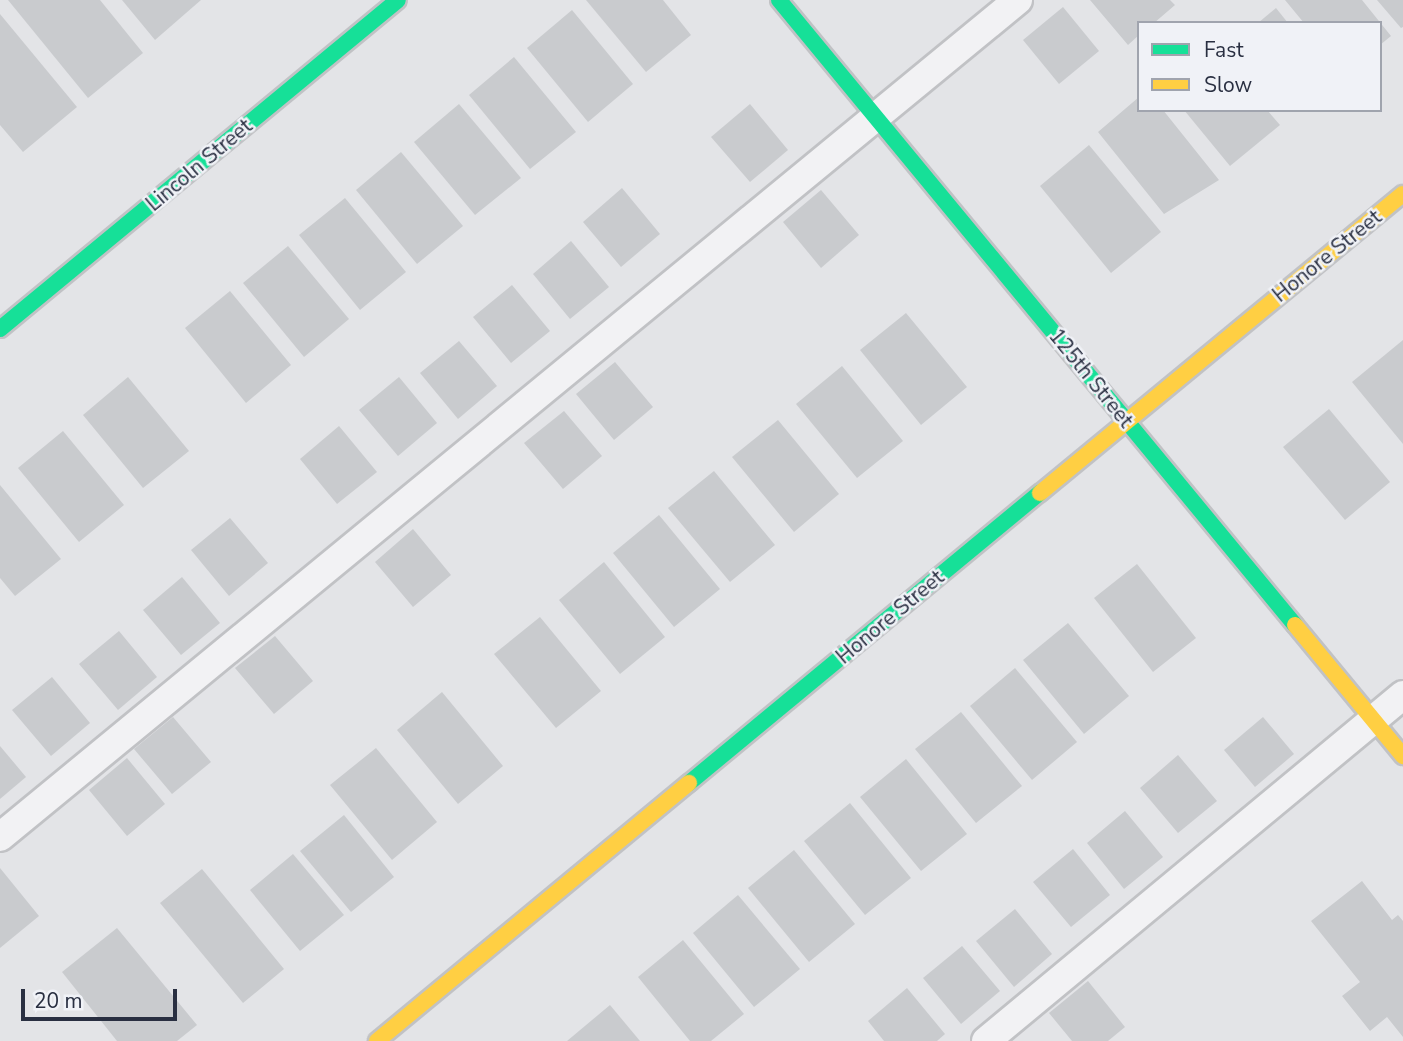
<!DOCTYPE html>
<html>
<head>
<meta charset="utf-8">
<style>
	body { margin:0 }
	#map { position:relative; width:1403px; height:1041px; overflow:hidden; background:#e3e4e7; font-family:"Nunito Sans",sans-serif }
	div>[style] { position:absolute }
	.building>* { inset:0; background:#c9cbce }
	.roads { filter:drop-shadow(2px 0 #c1c2c5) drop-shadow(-2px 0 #c1c2c5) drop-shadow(0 2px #c1c2c5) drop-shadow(0 -2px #c1c2c5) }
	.lane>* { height:28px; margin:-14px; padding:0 14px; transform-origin:14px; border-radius:14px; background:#f2f2f4 }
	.fast>* { height:16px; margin:-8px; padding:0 8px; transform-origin:8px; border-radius:8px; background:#16e098 }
	.slow>* { height:16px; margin:-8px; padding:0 8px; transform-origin:8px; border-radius:8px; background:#ffcf43 }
	span { translate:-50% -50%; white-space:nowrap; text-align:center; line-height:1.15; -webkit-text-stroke:5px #f0f2f7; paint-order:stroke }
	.street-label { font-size:21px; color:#292f41 }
	.legend { position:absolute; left:1137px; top:21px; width:245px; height:91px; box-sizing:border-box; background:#f0f2f7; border:2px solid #a0a4ae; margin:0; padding:9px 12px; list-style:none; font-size:21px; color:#292f41 }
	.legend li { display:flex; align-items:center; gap:14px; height:35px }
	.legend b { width:35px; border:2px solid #a0a4ae }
	.scale { position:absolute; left:21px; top:989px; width:156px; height:32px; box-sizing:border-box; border:4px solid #292f41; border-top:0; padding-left:9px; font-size:21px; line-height:24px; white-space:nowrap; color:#292f41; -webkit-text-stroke:5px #f0f2f7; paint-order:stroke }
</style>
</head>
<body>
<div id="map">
	<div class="building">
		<i style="clip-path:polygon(8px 0,100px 0,143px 53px,88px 98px)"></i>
		<i style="clip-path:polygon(122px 0,201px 0,155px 40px)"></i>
		<i style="clip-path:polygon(586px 0,663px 0,691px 35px,646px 72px)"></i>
		<i style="clip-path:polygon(1090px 0,1170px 0,1175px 5px,1154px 23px,1139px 23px,1139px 35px,1128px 45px)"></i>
		<i style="clip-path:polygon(1285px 0,1362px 0,1391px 36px,1380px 45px,1380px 23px,1304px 23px)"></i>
		<i style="clip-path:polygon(1377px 0,1403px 0,1403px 27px,1401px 28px)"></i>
		<i style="clip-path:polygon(1063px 7px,1099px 51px,1059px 84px,1023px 40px)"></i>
		<i style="clip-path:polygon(1276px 8px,1288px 23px,1258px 23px)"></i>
		<i style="clip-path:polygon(572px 10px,633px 84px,588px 122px,527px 48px)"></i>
		<i style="clip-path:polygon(0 14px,77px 107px,23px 152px,0 125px)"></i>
		<i style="clip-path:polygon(514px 57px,576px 132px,530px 169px,469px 95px)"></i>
		<i style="clip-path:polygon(1139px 97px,1139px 110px,1163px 110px,1219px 180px,1164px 214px,1098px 132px)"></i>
		<i style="clip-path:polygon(459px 104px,521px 178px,475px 215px,414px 142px)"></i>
		<i style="clip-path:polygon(750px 104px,788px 150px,750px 182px,711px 137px)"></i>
		<i style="clip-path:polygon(1184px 110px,1267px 110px,1280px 125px,1230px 166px)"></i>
		<i style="clip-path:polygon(1089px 145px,1161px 232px,1111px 273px,1040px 186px)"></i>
		<i style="clip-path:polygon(401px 152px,463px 226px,417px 264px,356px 190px)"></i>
		<i style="clip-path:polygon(622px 188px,660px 234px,621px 267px,583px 222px)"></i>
		<i style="clip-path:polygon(821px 190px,859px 235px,821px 268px,783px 222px)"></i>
		<i style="clip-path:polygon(345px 198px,406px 272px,360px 310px,299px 235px)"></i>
		<i style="clip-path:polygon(571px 241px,609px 287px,570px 319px,533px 274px)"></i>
		<i style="clip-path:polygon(288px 246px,349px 319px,304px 357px,243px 283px)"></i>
		<i style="clip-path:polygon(512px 285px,550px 331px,511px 363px,473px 317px)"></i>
		<i style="clip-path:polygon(230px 291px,291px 365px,246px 403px,185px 328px)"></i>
		<i style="clip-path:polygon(906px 313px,967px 387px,921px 425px,860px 350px)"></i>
		<i style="clip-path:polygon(1403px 340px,1403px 444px,1352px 382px)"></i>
		<i style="clip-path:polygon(459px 341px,497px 386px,458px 419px,420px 373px)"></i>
		<i style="clip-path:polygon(615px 362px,653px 407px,614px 440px,576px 394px)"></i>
		<i style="clip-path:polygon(842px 366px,903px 441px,857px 478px,796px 404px)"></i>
		<i style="clip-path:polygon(128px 377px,189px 451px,143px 488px,83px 415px)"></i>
		<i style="clip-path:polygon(399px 377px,437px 423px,398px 456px,359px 410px)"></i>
		<i style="clip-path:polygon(1329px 409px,1390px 482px,1345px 520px,1283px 447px)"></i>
		<i style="clip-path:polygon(564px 411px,602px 456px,563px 489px,524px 443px)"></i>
		<i style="clip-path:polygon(778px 420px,839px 494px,794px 532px,732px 457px)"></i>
		<i style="clip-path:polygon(339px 426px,377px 472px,337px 504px,300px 459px)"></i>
		<i style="clip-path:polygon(63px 431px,124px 505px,79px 542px,18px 468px)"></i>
		<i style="clip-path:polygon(714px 471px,775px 545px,730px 582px,668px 508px)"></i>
		<i style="clip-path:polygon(0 485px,61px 559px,15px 596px,0 578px)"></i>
		<i style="clip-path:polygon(659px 515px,720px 589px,674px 627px,613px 553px)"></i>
		<i style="clip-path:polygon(230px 518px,268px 563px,229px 596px,191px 550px)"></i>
		<i style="clip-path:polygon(413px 529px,451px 575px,413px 607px,375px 562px)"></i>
		<i style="clip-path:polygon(604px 562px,665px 637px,620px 674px,559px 600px)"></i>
		<i style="clip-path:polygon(1137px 564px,1196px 638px,1153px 672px,1094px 598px)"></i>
		<i style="clip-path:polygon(182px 577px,220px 623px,181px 655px,143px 610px)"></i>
		<i style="clip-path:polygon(540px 617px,601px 691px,556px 728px,494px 654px)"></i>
		<i style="clip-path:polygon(1068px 623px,1129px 696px,1084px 734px,1023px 660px)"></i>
		<i style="clip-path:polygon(119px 631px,157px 677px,118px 710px,79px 664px)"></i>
		<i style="clip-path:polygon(275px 636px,313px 681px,274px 714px,235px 668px)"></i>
		<i style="clip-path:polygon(1015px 668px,1077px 742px,1032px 780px,970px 706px)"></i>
		<i style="clip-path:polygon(52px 677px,90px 723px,51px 756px,12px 710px)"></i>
		<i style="clip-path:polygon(442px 692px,503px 766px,458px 804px,397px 730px)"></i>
		<i style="clip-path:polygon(961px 712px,1022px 786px,976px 823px,915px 749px)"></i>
		<i style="clip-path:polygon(173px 717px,211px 762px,172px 794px,134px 749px)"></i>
		<i style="clip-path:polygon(1263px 717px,1294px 754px,1255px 787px,1224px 750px)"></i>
		<i style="clip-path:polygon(0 746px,26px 777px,0 799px)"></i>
		<i style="clip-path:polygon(376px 748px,437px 822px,392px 860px,330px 785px)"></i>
		<i style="clip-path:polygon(1178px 755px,1217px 801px,1178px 833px,1140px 788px)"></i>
		<i style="clip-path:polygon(127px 758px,165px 804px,127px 836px,89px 790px)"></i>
		<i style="clip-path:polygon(906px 759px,967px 834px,921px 871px,860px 797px)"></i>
		<i style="clip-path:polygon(850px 803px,911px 878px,865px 915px,804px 841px)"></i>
		<i style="clip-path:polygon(1125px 811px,1163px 857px,1124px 889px,1087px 843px)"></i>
		<i style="clip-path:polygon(344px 815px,394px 877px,351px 912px,300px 851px)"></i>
		<i style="clip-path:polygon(1073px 849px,1110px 895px,1071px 927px,1033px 882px)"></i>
		<i style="clip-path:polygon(794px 850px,855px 924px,809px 962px,748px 888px)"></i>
		<i style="clip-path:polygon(293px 854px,344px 915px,300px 951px,250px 890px)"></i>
		<i style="clip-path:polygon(0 868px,39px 916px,0 948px)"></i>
		<i style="clip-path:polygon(202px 869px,284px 969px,243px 1003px,160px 903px)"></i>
		<i style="clip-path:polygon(1362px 881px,1392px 920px,1398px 915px,1403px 921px,1403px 1037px,1387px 1017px,1370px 1031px,1342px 996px,1360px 982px,1311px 921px)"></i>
		<i style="clip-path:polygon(738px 895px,800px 969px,754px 1007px,693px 933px)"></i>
		<i style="clip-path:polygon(1015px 909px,1052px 954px,1014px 987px,976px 941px)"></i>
		<i style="clip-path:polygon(117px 928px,197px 1025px,177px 1041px,117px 1041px,62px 972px)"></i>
		<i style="clip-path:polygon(683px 940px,744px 1014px,711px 1041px,690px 1041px,638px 977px)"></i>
		<i style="clip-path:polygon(962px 946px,1000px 991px,961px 1024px,923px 978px)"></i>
		<i style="clip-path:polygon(1088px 981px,1125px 1027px,1108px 1041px,1072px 1041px,1049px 1013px)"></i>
		<i style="clip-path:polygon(907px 988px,945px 1034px,937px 1041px,884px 1041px,868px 1021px)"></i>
		<i style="clip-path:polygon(610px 1005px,640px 1041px,567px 1041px)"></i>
	</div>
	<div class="roads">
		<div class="lane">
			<i style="left:0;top:837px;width:1318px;rotate:-39.43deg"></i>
			<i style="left:986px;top:1041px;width:542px;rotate:-39.68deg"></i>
		</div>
		<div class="fast">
			<i style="left:779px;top:0;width:810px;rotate:50.46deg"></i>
			<i style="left:0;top:329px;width:516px;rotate:-39.58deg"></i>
			<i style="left:689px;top:783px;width:455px;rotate:-39.6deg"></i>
		</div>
		<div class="slow">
			<i style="left:1040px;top:493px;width:470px;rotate:-39.5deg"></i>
			<i style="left:1295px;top:625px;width:170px;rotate:50.5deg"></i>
			<i style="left:377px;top:1041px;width:405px;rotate:-39.6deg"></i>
		</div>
	</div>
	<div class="street-label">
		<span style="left:199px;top:165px;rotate:-40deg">Lincoln Street</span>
		<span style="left:1327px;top:256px;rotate:-39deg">Honore Street</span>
		<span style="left:1091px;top:378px;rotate:51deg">125th Street</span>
		<span style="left:890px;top:617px;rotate:-40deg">Honore Street</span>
	</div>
	<ul class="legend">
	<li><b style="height:9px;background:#16e098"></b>Fast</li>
	<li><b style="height:9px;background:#ffcf43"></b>Slow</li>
	</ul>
	<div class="scale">20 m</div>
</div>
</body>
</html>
